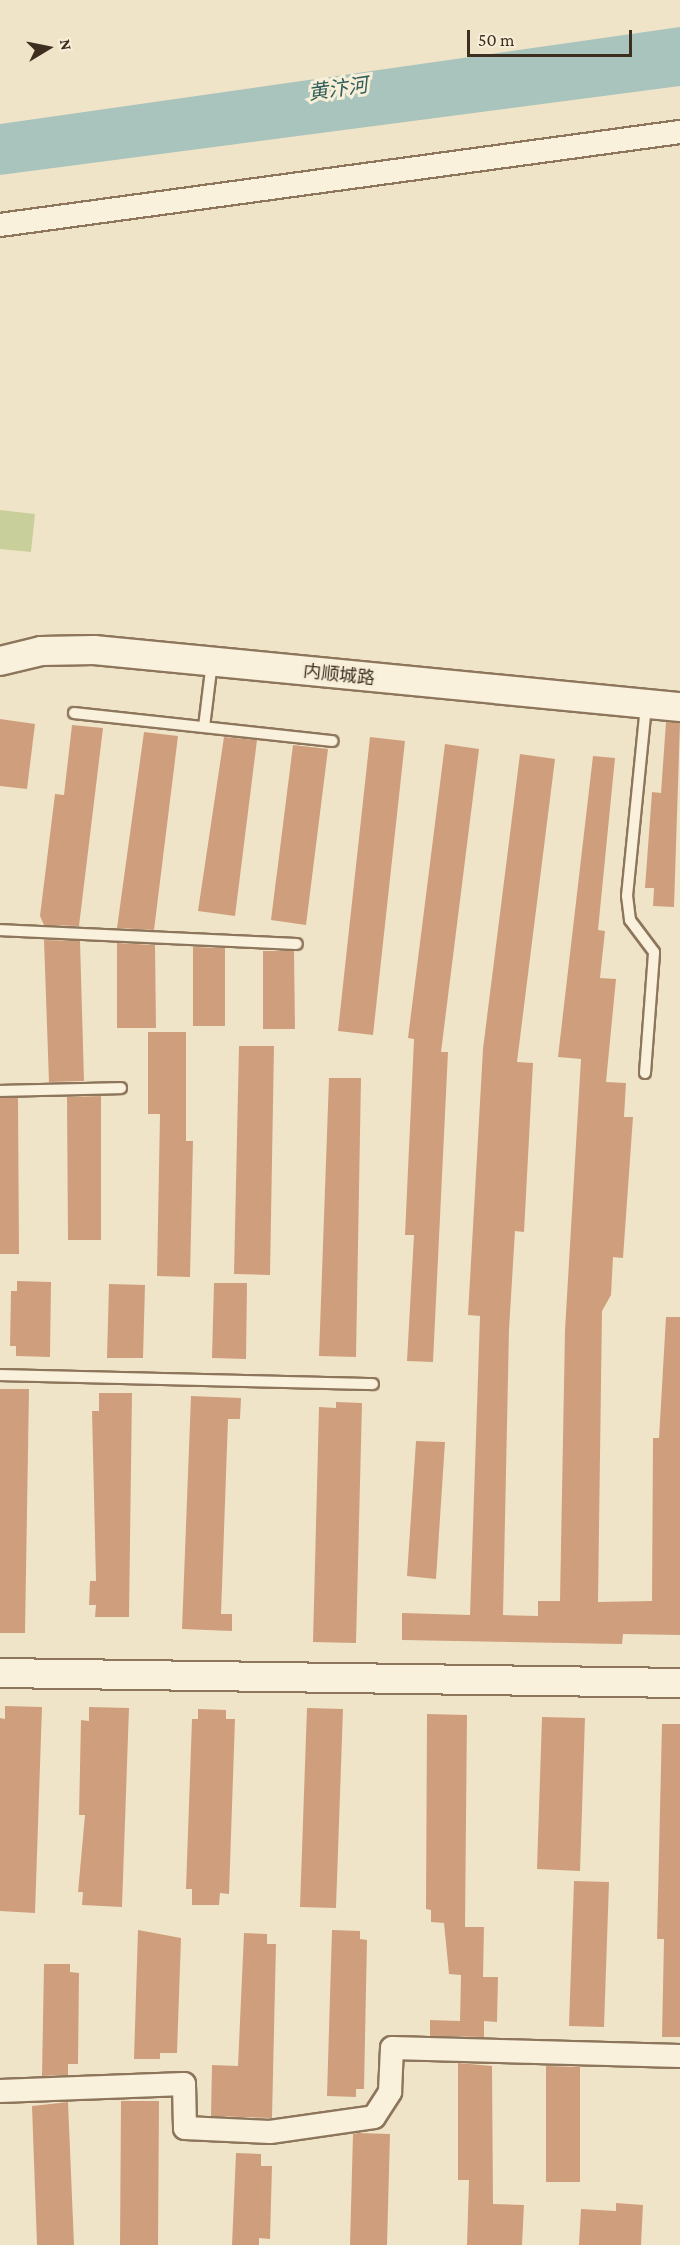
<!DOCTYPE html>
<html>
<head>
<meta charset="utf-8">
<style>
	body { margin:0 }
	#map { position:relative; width:680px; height:2245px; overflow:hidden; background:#f0e4c8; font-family:"Crimson Pro","Noto Sans SC",serif }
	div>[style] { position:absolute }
	.green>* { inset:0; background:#c9cf9b }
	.water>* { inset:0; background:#a9c4bc }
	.building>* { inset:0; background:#cf9f7d }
	.roads { filter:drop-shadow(2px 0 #8d765c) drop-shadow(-2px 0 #8d765c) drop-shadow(0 2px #8d765c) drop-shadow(0 -2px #8d765c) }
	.service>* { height:10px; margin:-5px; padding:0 5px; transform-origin:5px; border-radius:5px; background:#faf1dc }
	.minor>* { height:22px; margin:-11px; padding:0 11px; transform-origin:11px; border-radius:11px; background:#faf1dc }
	.tertiary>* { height:28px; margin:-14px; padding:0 14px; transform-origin:14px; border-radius:14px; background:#faf1dc }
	span { translate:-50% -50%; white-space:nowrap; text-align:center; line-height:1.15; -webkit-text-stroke:6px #f7eed8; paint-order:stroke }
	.street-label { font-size:18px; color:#3d2e20 }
	.water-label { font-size:20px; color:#2f5d5a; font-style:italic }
	.north { position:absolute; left:18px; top:18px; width:60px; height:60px; -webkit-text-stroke:4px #f7eed8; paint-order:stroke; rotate:80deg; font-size:16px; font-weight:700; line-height:24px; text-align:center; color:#3d2e20 }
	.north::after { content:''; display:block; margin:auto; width:21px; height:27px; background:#3d2e20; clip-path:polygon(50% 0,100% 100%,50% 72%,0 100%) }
	.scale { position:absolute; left:467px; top:30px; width:165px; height:27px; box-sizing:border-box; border:3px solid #3d2e20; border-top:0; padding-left:8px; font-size:18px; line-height:21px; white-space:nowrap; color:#3d2e20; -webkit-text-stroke:4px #f7eed8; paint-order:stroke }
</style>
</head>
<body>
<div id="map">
	<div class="green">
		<i style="clip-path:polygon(0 510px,35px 514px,31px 552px,0 549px)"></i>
	</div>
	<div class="water">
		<i style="clip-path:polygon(680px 27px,680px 86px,0 175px,0 124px)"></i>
	</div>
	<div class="building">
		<i style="clip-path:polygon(0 719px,35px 724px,27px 789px,0 786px)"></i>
		<i style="clip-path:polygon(666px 722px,680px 723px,674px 907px,653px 906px,654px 888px,645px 888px,652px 792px,661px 793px)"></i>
		<i style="clip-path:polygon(72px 725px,103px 728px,79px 926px,44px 925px,40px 916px,55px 794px,64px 795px)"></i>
		<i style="clip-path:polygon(144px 732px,178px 736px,154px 930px,117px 928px)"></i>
		<i style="clip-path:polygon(224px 737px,257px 740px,235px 916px,198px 911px)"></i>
		<i style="clip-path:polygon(370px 737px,405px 741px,373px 1035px,338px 1031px)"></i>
		<i style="clip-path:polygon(445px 744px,479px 749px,441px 1052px,448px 1052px,433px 1362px,407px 1361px,414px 1235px,405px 1235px,414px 1039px,408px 1038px)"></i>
		<i style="clip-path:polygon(293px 745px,328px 749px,306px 925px,271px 920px)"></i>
		<i style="clip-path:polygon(520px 754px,555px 759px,517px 1062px,533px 1063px,524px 1232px,515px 1231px,509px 1330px,503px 1615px,538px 1616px,538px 1601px,560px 1601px,565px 1330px,581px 1059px,558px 1057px,593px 756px,615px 758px,598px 930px,605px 931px,600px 978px,616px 979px,606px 1082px,626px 1083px,624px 1117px,633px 1117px,623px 1258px,613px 1257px,611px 1295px,602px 1311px,598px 1602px,652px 1601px,653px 1438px,659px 1438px,666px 1317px,680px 1317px,680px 1635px,623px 1634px,622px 1644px,402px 1640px,402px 1613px,470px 1615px,480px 1316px,468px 1315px,483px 1049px)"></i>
		<i style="clip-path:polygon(44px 940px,80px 941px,84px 1081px,49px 1082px)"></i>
		<i style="clip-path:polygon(117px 943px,155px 945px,156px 1028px,117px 1028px)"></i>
		<i style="clip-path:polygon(193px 947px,225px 948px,225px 1026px,193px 1026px)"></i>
		<i style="clip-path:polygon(263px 951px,294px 951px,295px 1029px,263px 1029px)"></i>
		<i style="clip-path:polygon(148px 1032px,186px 1032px,186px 1141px,193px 1141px,190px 1277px,157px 1276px,160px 1114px,148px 1114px)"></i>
		<i style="clip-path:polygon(239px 1046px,274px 1046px,270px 1275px,234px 1274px)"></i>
		<i style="clip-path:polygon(329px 1078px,361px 1078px,356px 1357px,319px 1356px)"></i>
		<i style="clip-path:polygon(101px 1096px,101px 1240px,68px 1240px,67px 1097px)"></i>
		<i style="clip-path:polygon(0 1098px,18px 1098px,19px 1254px,0 1254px)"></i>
		<i style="clip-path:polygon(17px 1281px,51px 1282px,50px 1357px,16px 1356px,16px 1346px,10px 1346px,11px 1291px,17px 1291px)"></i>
		<i style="clip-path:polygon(214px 1283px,247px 1283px,246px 1359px,212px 1358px)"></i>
		<i style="clip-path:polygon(109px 1284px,145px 1285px,143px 1358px,107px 1358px)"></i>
		<i style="clip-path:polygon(0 1389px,29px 1389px,25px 1633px,0 1633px)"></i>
		<i style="clip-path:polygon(99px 1393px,132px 1393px,129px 1617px,95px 1617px,96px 1605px,89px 1605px,90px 1581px,96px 1581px,92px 1411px,99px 1411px)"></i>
		<i style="clip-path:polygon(191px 1396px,241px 1398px,240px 1419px,228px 1419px,221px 1614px,232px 1614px,232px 1631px,182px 1629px)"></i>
		<i style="clip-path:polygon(336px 1402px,362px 1403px,356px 1643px,313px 1642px,319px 1407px,336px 1408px)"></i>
		<i style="clip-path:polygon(416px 1441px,445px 1442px,436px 1579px,407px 1576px)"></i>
		<i style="clip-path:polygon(5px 1706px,42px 1707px,35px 1913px,0 1911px,0 1718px,5px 1719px)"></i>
		<i style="clip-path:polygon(89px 1707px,129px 1708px,122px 1907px,82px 1905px,83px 1892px,78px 1892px,85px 1815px,79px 1815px,81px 1720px,89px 1721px)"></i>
		<i style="clip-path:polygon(307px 1708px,343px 1709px,336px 1908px,300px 1907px)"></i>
		<i style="clip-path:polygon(198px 1709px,226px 1710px,226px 1719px,235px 1719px,229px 1894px,220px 1893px,219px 1905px,192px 1905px,192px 1889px,186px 1889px,192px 1719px,198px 1719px)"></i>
		<i style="clip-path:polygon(427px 1714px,467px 1715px,465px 1927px,484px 1927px,483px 1977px,498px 1977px,497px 2022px,484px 2021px,484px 2037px,430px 2036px,430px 2020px,460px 2021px,461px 1975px,449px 1974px,444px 1923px,431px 1922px,431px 1910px,426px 1909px)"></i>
		<i style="clip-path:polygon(542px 1717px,585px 1718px,580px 1871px,537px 1869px)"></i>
		<i style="clip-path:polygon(662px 1724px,680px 1724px,680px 2037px,662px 2037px,664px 1939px,657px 1939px)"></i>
		<i style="clip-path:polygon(574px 1881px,609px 1882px,604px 2027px,569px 2026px)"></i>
		<i style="clip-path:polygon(138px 1930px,181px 1938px,177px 2053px,160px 2053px,160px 2059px,134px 2059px)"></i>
		<i style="clip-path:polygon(332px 1930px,360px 1931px,360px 1939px,367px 1940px,364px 2089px,356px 2089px,356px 2097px,327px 2096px)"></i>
		<i style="clip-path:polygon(244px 1933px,267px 1934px,267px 1944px,276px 1944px,272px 2118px,211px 2116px,212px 2065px,238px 2066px)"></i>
		<i style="clip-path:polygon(44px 1964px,70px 1964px,70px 1972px,79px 1973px,78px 2064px,68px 2064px,68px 2075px,42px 2076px)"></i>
		<i style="clip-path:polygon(458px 2063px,492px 2066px,493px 2204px,524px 2205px,522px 2245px,467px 2245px,469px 2180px,458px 2180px)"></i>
		<i style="clip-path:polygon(546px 2066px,580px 2067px,580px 2182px,546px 2182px)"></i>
		<i style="clip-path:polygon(121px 2101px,159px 2101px,158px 2245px,120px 2245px)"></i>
		<i style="clip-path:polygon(68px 2102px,74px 2245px,37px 2245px,32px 2106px)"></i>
		<i style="clip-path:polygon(358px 2133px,390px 2134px,387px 2245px,350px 2245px,353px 2134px)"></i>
		<i style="clip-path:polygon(236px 2153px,261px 2154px,261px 2166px,272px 2166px,270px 2239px,259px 2238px,259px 2245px,232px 2245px)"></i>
		<i style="clip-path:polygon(616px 2203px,643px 2205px,641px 2245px,579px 2245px,581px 2209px,616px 2211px)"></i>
	</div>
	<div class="roads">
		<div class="service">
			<i style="left:74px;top:713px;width:260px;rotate:6.2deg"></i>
			<i style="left:204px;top:727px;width:65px;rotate:-83deg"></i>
			<i style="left:0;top:930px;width:297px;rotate:2.7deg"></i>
			<i style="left:645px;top:1073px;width:121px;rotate:-85.7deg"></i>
			<i style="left:654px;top:952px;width:40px;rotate:-127deg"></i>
			<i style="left:630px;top:920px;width:24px;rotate:-97deg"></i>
			<i style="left:627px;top:896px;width:191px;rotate:-84.3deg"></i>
			<i style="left:0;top:1091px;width:121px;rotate:-1.4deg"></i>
			<i style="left:0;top:1375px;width:373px;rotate:1.4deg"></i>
		</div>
		<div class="minor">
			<i style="left:0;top:225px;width:686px;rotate:-7.79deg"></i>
			<i style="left:0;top:2091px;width:184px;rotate:-2.2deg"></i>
			<i style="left:184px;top:2084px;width:44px;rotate:88.7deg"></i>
			<i style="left:185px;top:2128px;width:85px;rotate:2.7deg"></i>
			<i style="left:270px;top:2132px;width:105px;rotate:-8.2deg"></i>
			<i style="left:374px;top:2117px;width:30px;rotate:-57deg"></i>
			<i style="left:390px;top:2092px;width:44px;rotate:-87.4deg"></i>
			<i style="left:392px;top:2048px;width:288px;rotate:1.6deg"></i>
		</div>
		<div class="tertiary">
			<i style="left:0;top:661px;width:42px;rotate:-13.7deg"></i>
			<i style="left:41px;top:651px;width:53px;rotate:-1.1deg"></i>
			<i style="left:94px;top:650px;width:589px;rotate:5.56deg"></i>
			<i style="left:0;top:1673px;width:680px;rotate:0.84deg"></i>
		</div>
	</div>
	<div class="street-label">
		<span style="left:339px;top:675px;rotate:6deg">内顺城路</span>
	</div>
	<div class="water-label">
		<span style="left:338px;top:89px;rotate:-8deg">黄汴河</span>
	</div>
	<div class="north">N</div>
	<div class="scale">50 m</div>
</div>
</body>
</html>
